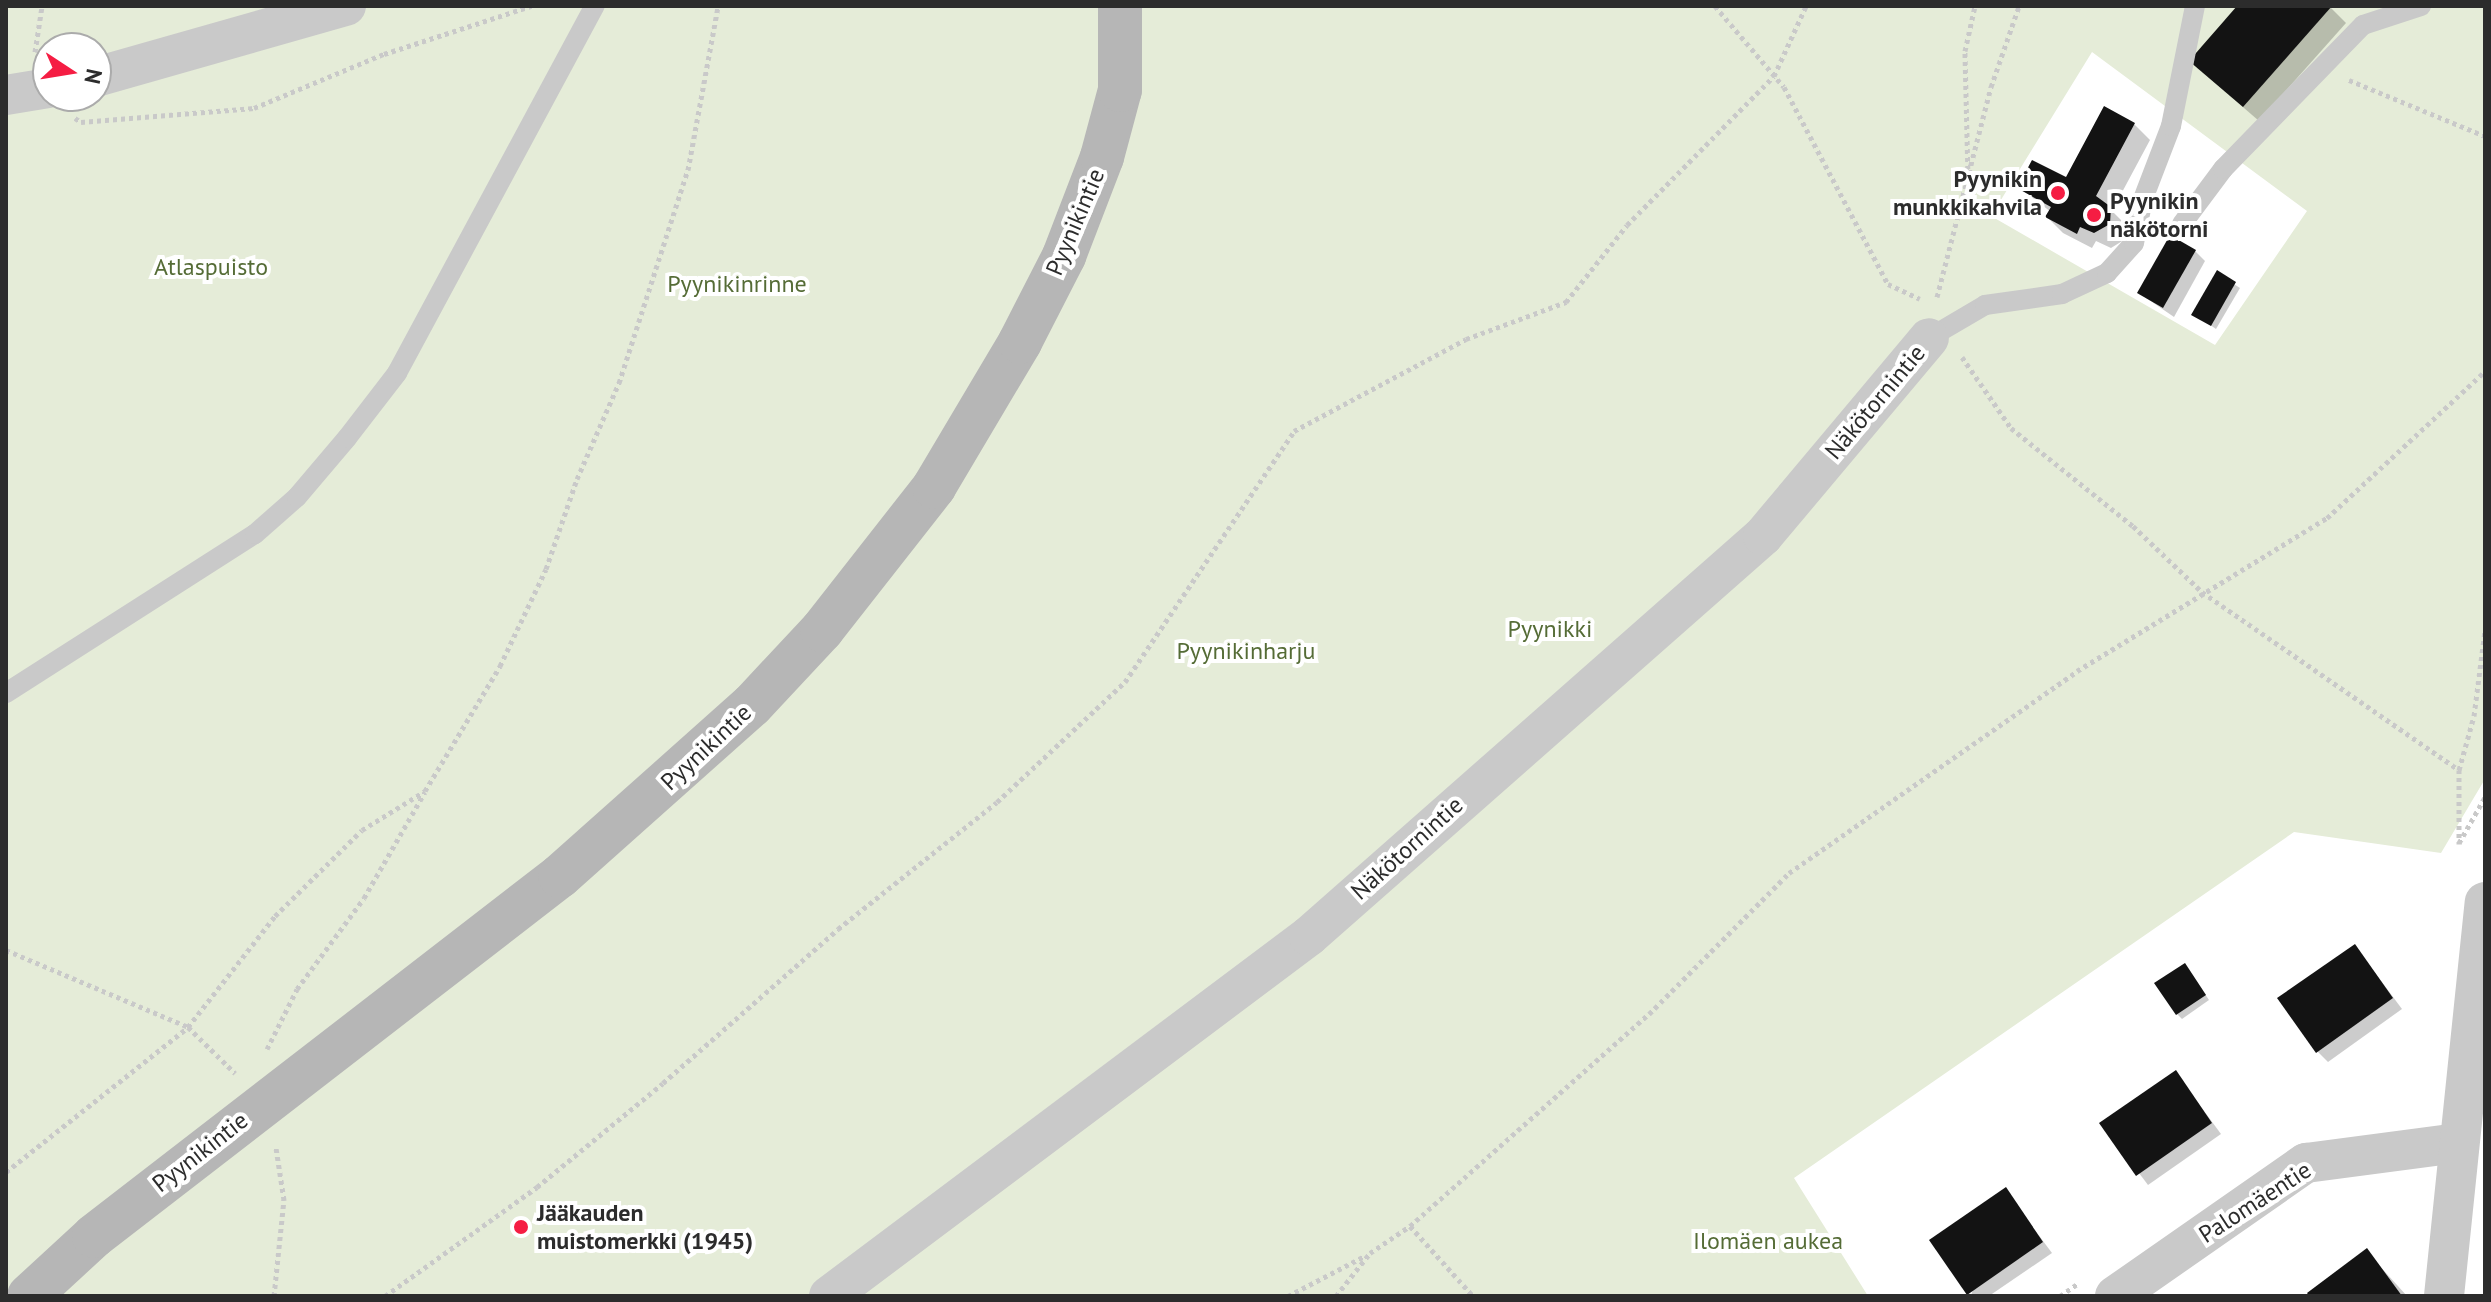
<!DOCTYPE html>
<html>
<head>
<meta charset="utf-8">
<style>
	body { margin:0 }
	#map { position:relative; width:2491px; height:1302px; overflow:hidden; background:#fff; font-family:"PT Sans",sans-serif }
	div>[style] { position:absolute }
	.green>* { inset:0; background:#e5ecd8 }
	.shadow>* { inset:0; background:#0003 }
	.building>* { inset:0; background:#131313 }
	.path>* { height:5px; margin-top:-2.5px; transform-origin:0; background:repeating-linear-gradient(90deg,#c9c9c9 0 4px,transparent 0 8px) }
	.lane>* { height:20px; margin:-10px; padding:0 10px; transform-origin:10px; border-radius:10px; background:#c9c9c9 }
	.street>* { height:40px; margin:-20px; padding:0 20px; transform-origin:20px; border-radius:20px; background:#c9c9c9 }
	.secondary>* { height:44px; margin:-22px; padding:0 22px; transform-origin:22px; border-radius:22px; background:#b6b6b6 }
	.dots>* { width:22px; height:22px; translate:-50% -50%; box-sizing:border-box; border:4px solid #fff; border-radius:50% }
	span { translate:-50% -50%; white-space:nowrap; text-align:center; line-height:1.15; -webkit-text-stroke:8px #fff; paint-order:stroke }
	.poi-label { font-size:24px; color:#2c2c2c; font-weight:700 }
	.right { translate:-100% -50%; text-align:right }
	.left { translate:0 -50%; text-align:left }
	.street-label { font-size:24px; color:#2c2c2c }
	.park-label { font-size:24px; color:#556c36 }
	.frame { position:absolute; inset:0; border:8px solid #2c2c2c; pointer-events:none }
	.north { position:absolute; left:32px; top:32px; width:80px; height:80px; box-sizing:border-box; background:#fff; border:2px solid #ababab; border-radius:50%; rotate:102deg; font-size:22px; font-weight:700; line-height:32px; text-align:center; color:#2c2c2c }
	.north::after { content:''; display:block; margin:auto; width:28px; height:36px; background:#f51d43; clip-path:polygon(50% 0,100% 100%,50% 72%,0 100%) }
</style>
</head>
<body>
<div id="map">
	<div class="green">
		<i style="clip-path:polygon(evenodd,6px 6px,2485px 6px,2485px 779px,2441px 853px,2294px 832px,1794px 1178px,1868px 1296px,6px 1296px,6px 6px,48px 48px,96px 48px,96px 96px,48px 96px,48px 48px,6px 6px,2092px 52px,2307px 211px,2215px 345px,1991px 216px,2092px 52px)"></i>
	</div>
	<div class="shadow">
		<i style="clip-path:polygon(2240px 6px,2329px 6px,2346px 23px,2259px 121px,2207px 76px)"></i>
		<i style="clip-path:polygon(2134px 124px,2150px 140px,2112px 211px,2125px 224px,2124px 240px,2111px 248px,2096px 241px,2092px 248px,2063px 233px,2047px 217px,2051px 212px,2020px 188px,2067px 180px)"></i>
		<i style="clip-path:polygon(2195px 251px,2205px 261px,2174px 317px,2139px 293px)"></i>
		<i style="clip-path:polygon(2217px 273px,2240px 288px,2216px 329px,2194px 314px)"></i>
		<i style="clip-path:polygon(2355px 946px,2402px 1009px,2328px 1062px,2317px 1051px)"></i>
		<i style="clip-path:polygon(2189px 970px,2209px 1000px,2182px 1019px,2177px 1014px)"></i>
		<i style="clip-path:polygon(2176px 1073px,2221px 1134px,2148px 1185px,2102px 1124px)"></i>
		<i style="clip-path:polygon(2005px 1190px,2052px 1253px,1989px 1296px,1971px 1296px)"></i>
		<i style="clip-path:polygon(2366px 1251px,2407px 1296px,2312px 1296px)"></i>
	</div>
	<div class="building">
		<i style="clip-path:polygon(2237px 6px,2332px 6px,2243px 107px,2189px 61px)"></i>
		<i style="clip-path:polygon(2104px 106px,2135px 123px,2096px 196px,2111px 207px,2110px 224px,2094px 233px,2080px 227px,2077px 234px,2045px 217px,2051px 207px,2017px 188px,2032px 160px,2066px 177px)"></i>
		<i style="clip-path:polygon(2170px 235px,2196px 250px,2163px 308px,2137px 293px)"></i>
		<i style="clip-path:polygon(2217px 270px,2236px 282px,2211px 326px,2191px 315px)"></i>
		<i style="clip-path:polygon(2355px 944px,2393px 998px,2316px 1053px,2277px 998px)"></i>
		<i style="clip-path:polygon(2185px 963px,2206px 995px,2176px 1015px,2154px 983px)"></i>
		<i style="clip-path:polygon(2176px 1070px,2212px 1123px,2136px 1176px,2099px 1123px)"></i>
		<i style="clip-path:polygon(2006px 1187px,2043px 1242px,1967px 1295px,1929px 1240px)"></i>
		<i style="clip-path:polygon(2367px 1248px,2402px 1296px,2309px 1296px,2307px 1293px)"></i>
	</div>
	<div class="path">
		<i style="left:1715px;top:6px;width:106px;rotate:49.6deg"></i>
		<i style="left:1784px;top:87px;width:223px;rotate:62.2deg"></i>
		<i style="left:1888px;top:284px;width:35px;rotate:25deg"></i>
		<i style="left:35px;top:52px;width:47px;rotate:-81.3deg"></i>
		<i style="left:2349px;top:80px;width:147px;rotate:22.4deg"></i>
		<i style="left:75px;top:118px;width:7px;rotate:34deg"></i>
		<i style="left:81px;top:122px;width:174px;rotate:-4.6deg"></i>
		<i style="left:254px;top:108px;width:141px;rotate:-22.6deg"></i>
		<i style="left:384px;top:54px;width:155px;rotate:-18.1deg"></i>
		<i style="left:1968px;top:177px;width:126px;rotate:-91.4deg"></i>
		<i style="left:1965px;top:51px;width:46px;rotate:-77.5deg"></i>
		<i style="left:1937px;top:297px;width:217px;rotate:-75.6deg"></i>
		<i style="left:1991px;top:87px;width:86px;rotate:-70.9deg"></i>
		<i style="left:1962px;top:357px;width:86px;rotate:55.4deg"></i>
		<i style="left:2011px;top:428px;width:156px;rotate:38.8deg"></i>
		<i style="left:2133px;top:526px;width:95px;rotate:43.7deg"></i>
		<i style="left:2202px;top:592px;width:313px;rotate:34.7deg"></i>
		<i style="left:2459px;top:770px;width:74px;rotate:90deg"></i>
		<i style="left:2459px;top:770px;width:56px;rotate:-74.5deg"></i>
		<i style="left:2474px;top:716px;width:87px;rotate:-82.7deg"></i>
		<i style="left:2459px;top:843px;width:53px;rotate:-60.5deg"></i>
		<i style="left:6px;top:950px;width:198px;rotate:22.9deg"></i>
		<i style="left:188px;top:1027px;width:66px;rotate:44.4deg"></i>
		<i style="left:267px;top:1049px;width:67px;rotate:-63.4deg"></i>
		<i style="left:297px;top:989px;width:113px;rotate:-53.6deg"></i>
		<i style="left:364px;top:898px;width:122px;rotate:-60.1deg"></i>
		<i style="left:6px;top:1172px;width:233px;rotate:-38.5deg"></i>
		<i style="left:188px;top:1027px;width:141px;rotate:-51.9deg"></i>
		<i style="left:275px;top:916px;width:122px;rotate:-44.7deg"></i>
		<i style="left:362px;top:830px;width:74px;rotate:-31.8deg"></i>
		<i style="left:425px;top:791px;width:146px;rotate:-59deg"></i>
		<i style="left:500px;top:666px;width:107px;rotate:-64.6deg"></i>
		<i style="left:546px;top:569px;width:95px;rotate:-71deg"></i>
		<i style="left:577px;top:479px;width:105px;rotate:-66.4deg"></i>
		<i style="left:619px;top:383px;width:224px;rotate:-72.1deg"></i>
		<i style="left:688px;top:170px;width:167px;rotate:-79.6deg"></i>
		<i style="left:1410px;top:1226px;width:94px;rotate:48deg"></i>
		<i style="left:274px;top:1296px;width:97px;rotate:-84.1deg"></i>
		<i style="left:284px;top:1200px;width:53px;rotate:-98.7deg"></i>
		<i style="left:385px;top:1296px;width:187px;rotate:-35.6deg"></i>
		<i style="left:537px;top:1187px;width:163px;rotate:-39.5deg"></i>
		<i style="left:663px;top:1083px;width:233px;rotate:-41.3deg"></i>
		<i style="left:838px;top:929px;width:203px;rotate:-38.6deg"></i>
		<i style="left:997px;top:802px;width:175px;rotate:-43.2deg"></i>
		<i style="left:1125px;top:682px;width:303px;rotate:-56deg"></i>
		<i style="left:1294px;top:431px;width:195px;rotate:-28.1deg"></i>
		<i style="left:1466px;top:339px;width:107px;rotate:-20.3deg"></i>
		<i style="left:1566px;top:302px;width:98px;rotate:-51.6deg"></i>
		<i style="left:1627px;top:225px;width:209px;rotate:-45.4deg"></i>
		<i style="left:1774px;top:76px;width:77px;rotate:-65.4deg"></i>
		<i style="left:1288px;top:1296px;width:87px;rotate:-27.5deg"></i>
		<i style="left:1336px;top:1296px;width:55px;rotate:-51.7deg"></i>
		<i style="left:1370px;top:1253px;width:48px;rotate:-34deg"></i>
		<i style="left:1410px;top:1226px;width:319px;rotate:-41.6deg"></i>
		<i style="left:1649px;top:1014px;width:199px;rotate:-45.2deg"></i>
		<i style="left:1789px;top:873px;width:352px;rotate:-35deg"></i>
		<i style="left:2077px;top:671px;width:293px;rotate:-31.5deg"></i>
		<i style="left:2327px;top:518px;width:216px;rotate:-42.9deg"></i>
		<i style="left:2060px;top:1296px;width:21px;rotate:-35deg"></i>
	</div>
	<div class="lane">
		<i style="left:2182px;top:224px;width:69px;rotate:-53.3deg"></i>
		<i style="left:2223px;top:169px;width:201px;rotate:-45.8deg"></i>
		<i style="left:2363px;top:25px;width:61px;rotate:-18.1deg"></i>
		<i style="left:1929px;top:338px;width:65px;rotate:-30.5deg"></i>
		<i style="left:1985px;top:305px;width:78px;rotate:-8.1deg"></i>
		<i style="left:2062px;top:294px;width:50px;rotate:-25deg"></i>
		<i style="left:2107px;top:273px;width:40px;rotate:-48deg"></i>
		<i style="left:2134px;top:243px;width:45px;rotate:-78.4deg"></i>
		<i style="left:2143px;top:199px;width:78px;rotate:-69deg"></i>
		<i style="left:2171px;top:126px;width:122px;rotate:-78.7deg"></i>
		<i style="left:6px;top:693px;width:295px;rotate:-32.6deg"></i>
		<i style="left:255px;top:534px;width:56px;rotate:-41.4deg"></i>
		<i style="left:297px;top:497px;width:77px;rotate:-49.7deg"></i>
		<i style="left:347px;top:438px;width:82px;rotate:-52.4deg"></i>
		<i style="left:397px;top:373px;width:417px;rotate:-61.7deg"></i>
	</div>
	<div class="street">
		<i style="left:96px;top:77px;width:260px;rotate:-15.9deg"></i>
		<i style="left:6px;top:95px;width:43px;rotate:-9.5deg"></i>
		<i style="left:829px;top:1296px;width:600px;rotate:-36.87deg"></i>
		<i style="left:1309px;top:936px;width:605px;rotate:-41.38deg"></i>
		<i style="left:1763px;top:536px;width:258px;rotate:-50deg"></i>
		<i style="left:2115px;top:1296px;width:233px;rotate:-34.9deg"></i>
		<i style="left:2306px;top:1163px;width:153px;rotate:-7.5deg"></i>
		<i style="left:2444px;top:1296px;width:396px;rotate:-84.1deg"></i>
	</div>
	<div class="secondary">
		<i style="left:29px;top:1296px;width:88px;rotate:-42.7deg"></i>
		<i style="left:94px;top:1236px;width:589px;rotate:-37.69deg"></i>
		<i style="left:560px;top:876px;width:257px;rotate:-41.7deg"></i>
		<i style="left:752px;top:705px;width:103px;rotate:-47deg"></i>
		<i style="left:822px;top:630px;width:182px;rotate:-51.9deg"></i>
		<i style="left:934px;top:487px;width:169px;rotate:-59.3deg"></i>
		<i style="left:1020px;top:342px;width:97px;rotate:-62.9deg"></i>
		<i style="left:1064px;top:256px;width:106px;rotate:-69deg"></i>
		<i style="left:1102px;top:157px;width:69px;rotate:-75deg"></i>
		<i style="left:1120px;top:90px;width:84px;rotate:-90deg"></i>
	</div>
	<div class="dots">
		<i style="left:2058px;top:193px;background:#f51d43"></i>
		<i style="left:2094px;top:215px;background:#f51d43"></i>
		<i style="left:521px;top:1227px;background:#f51d43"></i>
	</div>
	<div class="poi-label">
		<span class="right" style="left:2042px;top:193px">Pyynikin<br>munkkikahvila</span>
		<span class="left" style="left:2110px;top:215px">Pyynikin<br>näkötorni</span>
		<span class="left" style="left:537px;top:1227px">Jääkauden<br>muistomerkki (1945)</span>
	</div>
	<div class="street-label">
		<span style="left:1075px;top:222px;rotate:-67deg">Pyynikintie</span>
		<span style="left:1875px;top:402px;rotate:-50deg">Näkötornintie</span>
		<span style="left:706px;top:747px;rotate:-43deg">Pyynikintie</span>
		<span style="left:1407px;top:848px;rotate:-42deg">Näkötornintie</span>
		<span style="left:200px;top:1152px;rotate:-38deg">Pyynikintie</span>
		<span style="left:2255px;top:1202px;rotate:-33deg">Palomäentie</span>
	</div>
	<div class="park-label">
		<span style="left:211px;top:267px">Atlaspuisto</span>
		<span style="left:737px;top:284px">Pyynikinrinne</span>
		<span style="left:1550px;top:629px">Pyynikki</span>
		<span style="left:1246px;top:651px">Pyynikinharju</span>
		<span style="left:1768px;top:1241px">Ilomäen aukea</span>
	</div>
	<div class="frame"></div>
	<div class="north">N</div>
</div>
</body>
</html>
